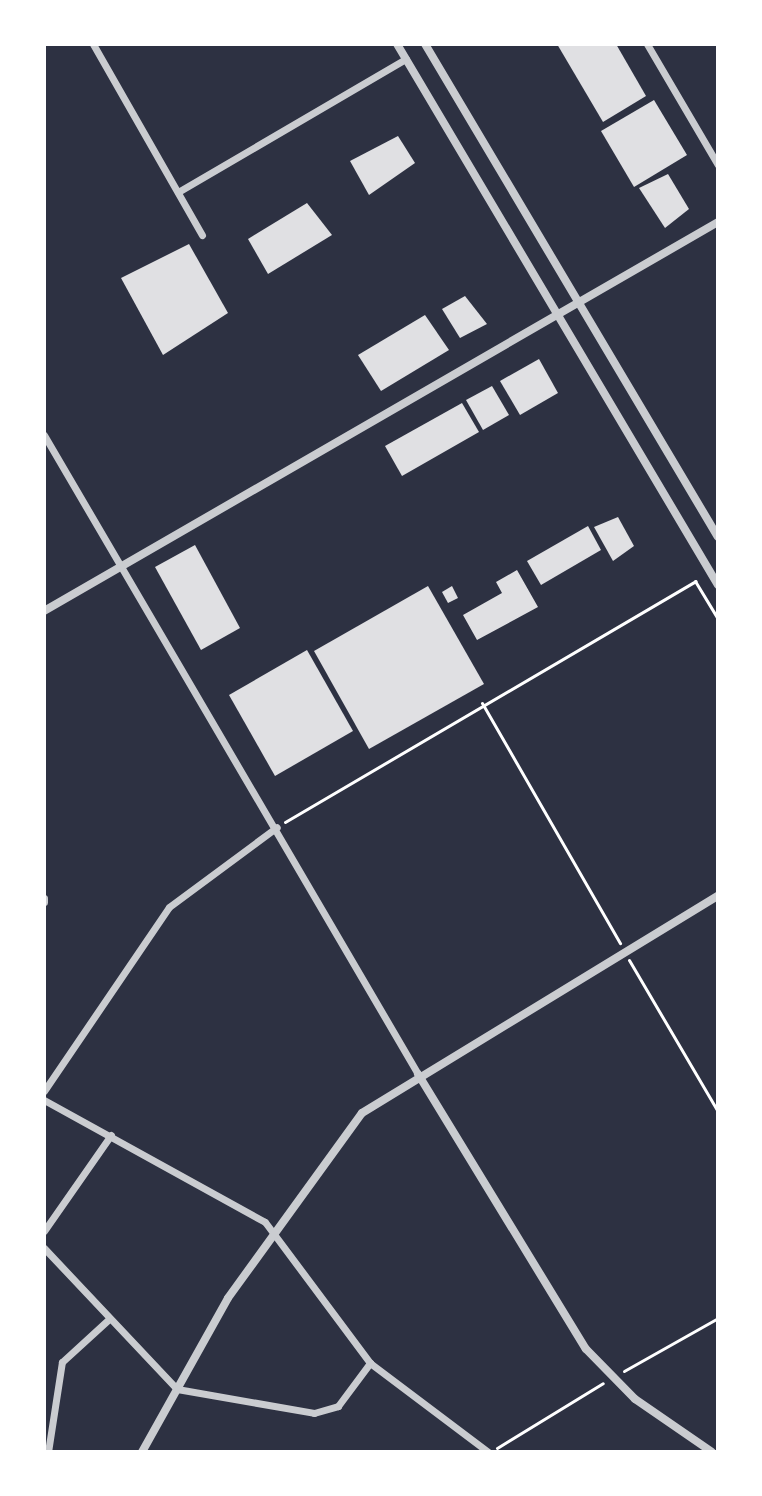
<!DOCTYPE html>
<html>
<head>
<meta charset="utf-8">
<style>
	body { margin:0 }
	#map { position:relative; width:762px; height:1496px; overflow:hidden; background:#2d3142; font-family:Mulish,sans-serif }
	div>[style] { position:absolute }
	.building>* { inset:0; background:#e0e0e3 }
	.path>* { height:3px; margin:-1.5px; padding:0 1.5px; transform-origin:1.5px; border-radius:1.5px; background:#fff }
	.minor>* { height:7px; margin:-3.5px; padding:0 3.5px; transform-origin:3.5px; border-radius:3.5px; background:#caccd0 }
	.tertiary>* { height:8px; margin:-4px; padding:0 4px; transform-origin:4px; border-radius:4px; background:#caccd0 }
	span { translate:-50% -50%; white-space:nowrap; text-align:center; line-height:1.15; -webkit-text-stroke:8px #fff; paint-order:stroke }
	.frame { position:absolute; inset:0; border:46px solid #fff; pointer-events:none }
</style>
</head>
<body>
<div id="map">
	<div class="building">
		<i style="clip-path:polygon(557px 44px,616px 44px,646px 96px,603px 122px)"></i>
		<i style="clip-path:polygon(654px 100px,687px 155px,634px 187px,601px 131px)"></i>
		<i style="clip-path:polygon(398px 136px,415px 163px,369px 195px,350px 161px)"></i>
		<i style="clip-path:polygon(668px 174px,689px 209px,665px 228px,639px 188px)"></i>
		<i style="clip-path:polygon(307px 203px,332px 235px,268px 274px,248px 239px)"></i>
		<i style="clip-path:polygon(189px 244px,228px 313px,163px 355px,121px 278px)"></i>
		<i style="clip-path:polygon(465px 296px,487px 324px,460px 338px,442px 309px)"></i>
		<i style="clip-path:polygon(425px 315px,449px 350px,381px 391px,358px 355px)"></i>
		<i style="clip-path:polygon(539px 359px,558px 393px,520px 415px,500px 381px)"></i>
		<i style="clip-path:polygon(492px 386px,509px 415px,483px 430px,466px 400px)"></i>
		<i style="clip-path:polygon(462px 403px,479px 432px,402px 476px,385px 446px)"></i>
		<i style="clip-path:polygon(618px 517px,634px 546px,613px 561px,594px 527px)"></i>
		<i style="clip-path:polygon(588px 526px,601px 550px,541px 585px,527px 561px)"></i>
		<i style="clip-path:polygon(195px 545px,240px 628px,201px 650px,155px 567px)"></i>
		<i style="clip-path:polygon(517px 570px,538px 607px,477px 640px,463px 615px,502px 593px,496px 582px)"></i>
		<i style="clip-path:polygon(428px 586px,484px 684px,369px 749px,314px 651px)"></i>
		<i style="clip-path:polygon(452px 586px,458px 598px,448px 603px,442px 592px)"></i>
		<i style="clip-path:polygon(307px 650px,353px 731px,275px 776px,229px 695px)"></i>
	</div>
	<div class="path">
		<i style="left:482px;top:703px;width:277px;rotate:60.1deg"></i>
		<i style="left:285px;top:822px;width:476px;rotate:-30.4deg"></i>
		<i style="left:695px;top:581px;width:44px;rotate:58.8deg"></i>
		<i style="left:629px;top:960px;width:176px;rotate:59.6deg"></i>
		<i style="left:624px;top:1371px;width:108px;rotate:-29.4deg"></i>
		<i style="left:497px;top:1448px;width:124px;rotate:-31.5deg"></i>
	</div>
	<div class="minor">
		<i style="left:93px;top:44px;width:220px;rotate:60.3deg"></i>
		<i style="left:647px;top:44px;width:140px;rotate:59.6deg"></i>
		<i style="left:178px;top:192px;width:264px;rotate:-30.3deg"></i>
		<i style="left:44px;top:435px;width:740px;rotate:59.66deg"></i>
		<i style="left:44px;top:898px;width:4px;rotate:90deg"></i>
		<i style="left:44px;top:1091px;width:222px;rotate:-55.8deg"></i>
		<i style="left:169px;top:907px;width:134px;rotate:-36.5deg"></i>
		<i style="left:44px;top:1100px;width:252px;rotate:28.9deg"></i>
		<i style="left:265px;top:1222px;width:176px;rotate:53.3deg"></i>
		<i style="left:370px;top:1363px;width:148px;rotate:37deg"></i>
		<i style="left:44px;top:1231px;width:117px;rotate:-55.1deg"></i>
		<i style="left:44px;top:1248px;width:194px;rotate:46.7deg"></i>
		<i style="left:177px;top:1389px;width:139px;rotate:9.9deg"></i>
		<i style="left:314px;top:1413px;width:25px;rotate:-16deg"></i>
		<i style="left:338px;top:1406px;width:54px;rotate:-53.3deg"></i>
		<i style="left:48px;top:1452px;width:91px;rotate:-81.2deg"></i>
		<i style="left:62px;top:1362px;width:62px;rotate:-42.4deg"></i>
	</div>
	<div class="tertiary">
		<i style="left:397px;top:44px;width:629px;rotate:59.32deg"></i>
		<i style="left:425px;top:44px;width:573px;rotate:59.28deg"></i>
		<i style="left:44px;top:611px;width:778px;rotate:-29.99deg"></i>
		<i style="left:418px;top:1074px;width:322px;rotate:58.6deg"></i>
		<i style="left:586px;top:1349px;width:70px;rotate:45.6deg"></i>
		<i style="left:635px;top:1399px;width:93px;rotate:34.5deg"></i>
		<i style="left:142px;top:1452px;width:176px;rotate:-60.8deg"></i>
		<i style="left:228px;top:1298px;width:228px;rotate:-54.1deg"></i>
		<i style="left:362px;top:1113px;width:417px;rotate:-31.4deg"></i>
	</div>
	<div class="frame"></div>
</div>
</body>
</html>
